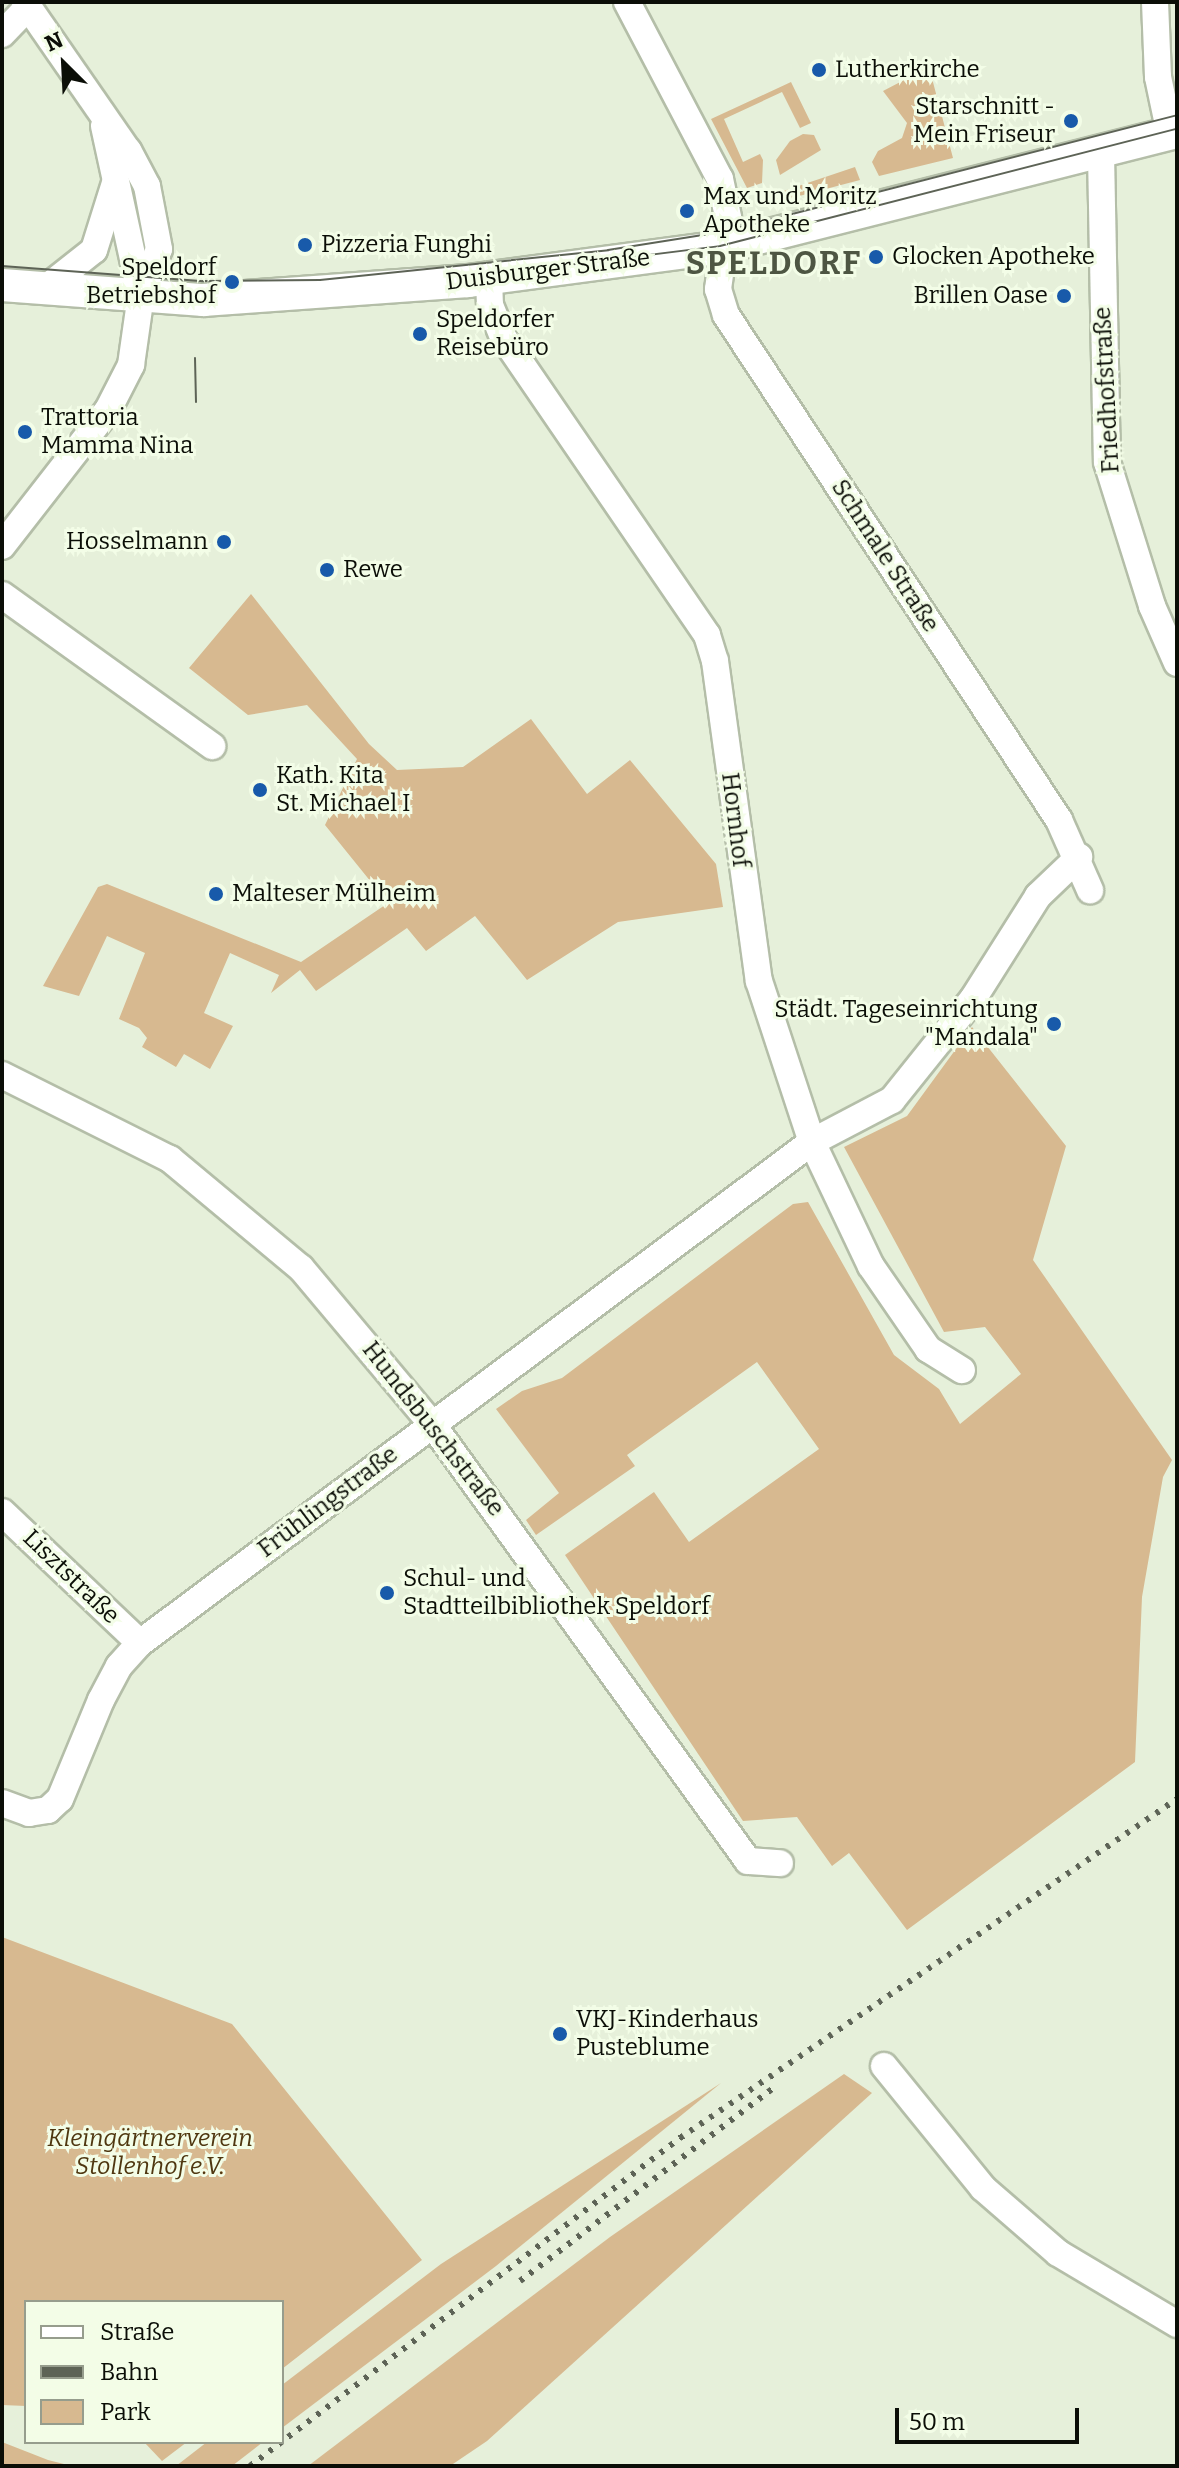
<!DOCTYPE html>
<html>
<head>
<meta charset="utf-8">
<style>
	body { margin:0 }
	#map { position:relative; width:1179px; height:2468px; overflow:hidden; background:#e6f0da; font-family:Bitter,serif }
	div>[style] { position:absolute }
	.green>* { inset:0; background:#d7b990 }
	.roads { filter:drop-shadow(2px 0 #b4bea8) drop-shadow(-2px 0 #b4bea8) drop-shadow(0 2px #b4bea8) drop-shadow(0 -2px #b4bea8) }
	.minor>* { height:26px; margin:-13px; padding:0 13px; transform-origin:13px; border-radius:13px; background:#fff }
	.major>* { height:32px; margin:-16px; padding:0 16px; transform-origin:16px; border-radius:16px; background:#fff }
	.tram>* { height:2px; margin:-1px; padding:0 1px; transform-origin:1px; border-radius:1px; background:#5d6356 }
	.rail>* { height:6px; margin-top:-3px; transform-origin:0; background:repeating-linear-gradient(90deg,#5d6356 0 4px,transparent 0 12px) }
	.dots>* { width:22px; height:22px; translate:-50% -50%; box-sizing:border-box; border:4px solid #f3fde7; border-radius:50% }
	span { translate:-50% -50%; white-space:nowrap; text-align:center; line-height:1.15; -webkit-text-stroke:6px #f3fde7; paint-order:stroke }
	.poi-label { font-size:24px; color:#0b0e07 }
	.left { translate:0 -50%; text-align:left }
	.right { translate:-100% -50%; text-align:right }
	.street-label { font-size:24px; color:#0b0e07 }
	.park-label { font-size:24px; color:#4f3710; font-style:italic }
	.district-label { font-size:32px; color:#4e5643; font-weight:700; letter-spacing:2px }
	.frame { position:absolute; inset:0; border:4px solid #0b0e07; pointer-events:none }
	.legend { position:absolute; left:24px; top:2300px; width:260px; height:144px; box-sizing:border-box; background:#f3fde7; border:2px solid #969d8d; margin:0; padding:10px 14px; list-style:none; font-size:24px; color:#0b0e07 }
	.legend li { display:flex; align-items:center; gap:16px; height:40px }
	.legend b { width:40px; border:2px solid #969d8d }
	.north { position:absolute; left:24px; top:24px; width:80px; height:80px; -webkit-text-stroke:6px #f3fde7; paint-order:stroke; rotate:336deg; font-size:22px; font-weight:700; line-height:32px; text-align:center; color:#0b0e07 }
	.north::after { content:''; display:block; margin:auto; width:28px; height:36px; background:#0b0e07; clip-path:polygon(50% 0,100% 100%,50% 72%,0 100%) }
	.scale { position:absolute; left:895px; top:2408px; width:184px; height:36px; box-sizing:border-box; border:4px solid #0b0e07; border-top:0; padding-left:10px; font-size:24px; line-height:28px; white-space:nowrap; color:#0b0e07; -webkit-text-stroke:6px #f3fde7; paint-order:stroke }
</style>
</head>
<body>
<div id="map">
	<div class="green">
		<i style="clip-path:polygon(929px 67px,953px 158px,879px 176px,872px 162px,878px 151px,902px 138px,907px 123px,883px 91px)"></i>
		<i style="clip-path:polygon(791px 82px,811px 123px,800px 128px,782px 92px,724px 119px,743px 162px,760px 154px,763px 160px,762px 183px,747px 188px,711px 119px)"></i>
		<i style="clip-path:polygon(803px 134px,814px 135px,821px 150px,780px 175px,776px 160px,790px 141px)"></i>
		<i style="clip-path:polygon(855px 167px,860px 180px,765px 205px,757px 200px)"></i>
		<i style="clip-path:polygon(251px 594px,369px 744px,397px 770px,463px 767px,531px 719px,587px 794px,630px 760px,716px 864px,723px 907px,618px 922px,527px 980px,475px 916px,426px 951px,407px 928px,316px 991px,300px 970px,271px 993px,279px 975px,230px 953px,204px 1013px,233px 1026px,210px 1069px,184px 1054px,176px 1067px,142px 1047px,147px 1038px,139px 1028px,119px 1019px,145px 953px,107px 936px,79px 996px,43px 986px,98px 887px,107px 884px,301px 962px,388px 903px,325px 825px,357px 759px,307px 705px,248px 715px,189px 668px)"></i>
		<i style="clip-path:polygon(972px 1027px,1066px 1146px,1033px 1260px,1172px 1460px,1163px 1477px,1142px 1597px,1135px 1762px,907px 1930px,849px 1853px,832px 1866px,797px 1817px,743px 1821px,565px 1555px,654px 1492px,689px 1542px,819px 1449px,757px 1362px,627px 1455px,635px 1466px,536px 1535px,526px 1520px,559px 1493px,496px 1409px,522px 1391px,562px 1378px,793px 1204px,808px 1202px,894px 1355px,939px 1389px,960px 1424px,1021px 1374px,985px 1327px,944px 1332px,844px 1147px,907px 1116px)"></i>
		<i style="clip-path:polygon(2px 1937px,232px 2024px,422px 2260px,282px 2369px,282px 2302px,26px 2302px,26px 2406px,2px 2405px)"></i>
		<i style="clip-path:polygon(844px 2074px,872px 2093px,487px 2441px,450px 2466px,308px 2466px,610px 2237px)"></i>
		<i style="clip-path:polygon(721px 2083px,496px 2266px,282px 2428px,282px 2385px,441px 2264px)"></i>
		<i style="clip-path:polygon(2px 2442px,48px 2460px,72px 2466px,2px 2466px)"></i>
		<i style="clip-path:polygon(144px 2442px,187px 2442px,162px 2461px)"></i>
		<i style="clip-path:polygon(207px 2442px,263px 2442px,232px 2466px,176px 2466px)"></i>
	</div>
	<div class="roads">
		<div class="minor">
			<i style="left:627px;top:2px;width:200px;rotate:62.3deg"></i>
			<i style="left:720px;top:179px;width:40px;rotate:78deg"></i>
			<i style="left:728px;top:218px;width:72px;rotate:98deg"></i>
			<i style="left:718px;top:289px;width:27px;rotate:73deg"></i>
			<i style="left:726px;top:315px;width:605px;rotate:56.6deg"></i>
			<i style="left:1059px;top:820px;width:77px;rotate:66.1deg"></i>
			<i style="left:1155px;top:2px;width:75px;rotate:87.7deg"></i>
			<i style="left:1158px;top:77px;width:58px;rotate:78.1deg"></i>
			<i style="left:2px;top:34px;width:39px;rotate:-46deg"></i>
			<i style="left:104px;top:126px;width:173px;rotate:77.7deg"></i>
			<i style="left:1101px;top:154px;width:308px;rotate:88.9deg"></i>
			<i style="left:1107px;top:462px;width:151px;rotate:72.6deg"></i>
			<i style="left:1152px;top:606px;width:62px;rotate:66.3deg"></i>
			<i style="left:489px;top:278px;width:27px;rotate:88deg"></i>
			<i style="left:490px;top:305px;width:35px;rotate:68deg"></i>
			<i style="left:503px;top:337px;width:361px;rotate:55.6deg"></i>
			<i style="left:707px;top:635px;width:27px;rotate:73deg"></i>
			<i style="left:715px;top:661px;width:323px;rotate:82.2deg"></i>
			<i style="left:759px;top:981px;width:169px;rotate:71.8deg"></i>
			<i style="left:812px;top:1142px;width:137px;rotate:64.6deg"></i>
			<i style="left:871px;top:1266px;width:101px;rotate:55.5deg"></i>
			<i style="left:928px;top:1349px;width:40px;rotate:32deg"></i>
			<i style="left:46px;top:288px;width:61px;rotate:-38.4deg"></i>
			<i style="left:94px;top:250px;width:70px;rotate:-72.6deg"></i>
			<i style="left:2px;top:546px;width:172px;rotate:-52.1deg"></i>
			<i style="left:108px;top:410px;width:51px;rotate:-62.9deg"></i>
			<i style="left:131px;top:365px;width:71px;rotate:-81.9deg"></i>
			<i style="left:141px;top:295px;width:49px;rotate:-68.6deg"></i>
			<i style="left:159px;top:249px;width:64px;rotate:-100.8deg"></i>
			<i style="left:147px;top:186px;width:40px;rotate:-118deg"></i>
			<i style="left:128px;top:151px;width:181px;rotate:-124.7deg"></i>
			<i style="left:2px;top:595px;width:259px;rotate:35.7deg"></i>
			<i style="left:2px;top:1075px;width:188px;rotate:26.6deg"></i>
			<i style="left:170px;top:1159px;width:170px;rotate:39.8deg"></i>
			<i style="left:301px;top:1268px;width:204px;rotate:50deg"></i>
			<i style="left:432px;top:1424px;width:539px;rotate:54.13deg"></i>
			<i style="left:748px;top:1861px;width:32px;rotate:4deg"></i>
			<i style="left:2px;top:1512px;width:190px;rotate:43.5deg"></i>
			<i style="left:2px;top:1803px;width:29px;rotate:20deg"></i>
			<i style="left:29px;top:1813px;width:19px;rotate:-9deg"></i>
			<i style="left:48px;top:1810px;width:16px;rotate:-43deg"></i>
			<i style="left:60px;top:1799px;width:107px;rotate:-67.5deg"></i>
			<i style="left:101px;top:1700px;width:38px;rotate:-62deg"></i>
			<i style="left:119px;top:1666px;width:31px;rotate:-48deg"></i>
			<i style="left:140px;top:1643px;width:838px;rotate:-36.71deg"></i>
			<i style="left:812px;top:1142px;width:90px;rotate:-27.7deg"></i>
			<i style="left:892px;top:1100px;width:129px;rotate:-51.3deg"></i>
			<i style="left:973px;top:999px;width:122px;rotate:-57.7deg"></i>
			<i style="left:1038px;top:896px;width:57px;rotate:-43.6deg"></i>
			<i style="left:884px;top:2066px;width:157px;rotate:50.9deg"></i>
			<i style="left:983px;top:2188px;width:99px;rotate:40.9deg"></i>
			<i style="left:1058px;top:2253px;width:139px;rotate:30.8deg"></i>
		</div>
		<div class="major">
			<i style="left:2px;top:285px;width:202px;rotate:4.3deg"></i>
			<i style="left:203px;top:300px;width:266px;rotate:-4.1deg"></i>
			<i style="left:468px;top:281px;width:256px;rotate:-7.6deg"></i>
			<i style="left:722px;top:247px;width:469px;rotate:-14.2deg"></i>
		</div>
	</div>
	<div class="tram">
		<i style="left:2px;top:266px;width:202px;rotate:4.3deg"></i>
		<i style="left:203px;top:281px;width:117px;rotate:-0.5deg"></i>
		<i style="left:320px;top:280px;width:290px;rotate:-5.9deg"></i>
		<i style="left:608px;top:250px;width:115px;rotate:-9deg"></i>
		<i style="left:722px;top:232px;width:470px;rotate:-14.4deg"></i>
		<i style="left:544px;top:268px;width:177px;rotate:-7.1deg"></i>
		<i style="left:720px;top:246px;width:472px;rotate:-14.4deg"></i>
		<i style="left:195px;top:358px;width:44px;rotate:88.7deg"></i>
	</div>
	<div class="rail">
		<i style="left:520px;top:2281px;width:320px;rotate:-37.3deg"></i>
		<i style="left:250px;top:2466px;width:541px;rotate:-37.34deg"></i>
		<i style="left:680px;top:2138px;width:602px;rotate:-34.3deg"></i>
	</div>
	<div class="dots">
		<i style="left:819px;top:70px;background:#185aaa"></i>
		<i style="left:1071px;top:121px;background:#185aaa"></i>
		<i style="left:687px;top:211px;background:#185aaa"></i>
		<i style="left:305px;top:245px;background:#185aaa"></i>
		<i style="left:876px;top:257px;background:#185aaa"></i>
		<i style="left:232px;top:282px;background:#185aaa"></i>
		<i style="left:1064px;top:296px;background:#185aaa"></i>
		<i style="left:420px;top:334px;background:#185aaa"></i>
		<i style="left:25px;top:432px;background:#185aaa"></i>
		<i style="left:224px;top:542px;background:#185aaa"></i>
		<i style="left:327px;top:570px;background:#185aaa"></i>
		<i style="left:260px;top:790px;background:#185aaa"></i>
		<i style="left:216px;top:894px;background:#185aaa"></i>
		<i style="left:1054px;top:1024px;background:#185aaa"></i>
		<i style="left:387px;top:1593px;background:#185aaa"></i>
		<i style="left:560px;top:2034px;background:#185aaa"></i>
	</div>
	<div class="poi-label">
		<span class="left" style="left:835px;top:70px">Lutherkirche</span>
		<span class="right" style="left:1055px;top:121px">Starschnitt -<br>Mein Friseur</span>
		<span class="left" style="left:703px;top:211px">Max und Moritz<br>Apotheke</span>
		<span class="left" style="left:321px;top:245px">Pizzeria Funghi</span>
		<span class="left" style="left:892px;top:257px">Glocken Apotheke</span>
		<span class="right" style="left:216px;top:282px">Speldorf<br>Betriebshof</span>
		<span class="right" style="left:1048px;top:296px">Brillen Oase</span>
		<span class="left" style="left:436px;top:334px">Speldorfer<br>Reisebüro</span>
		<span class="left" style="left:41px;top:432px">Trattoria<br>Mamma Nina</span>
		<span class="right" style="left:208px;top:542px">Hosselmann</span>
		<span class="left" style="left:343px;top:570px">Rewe</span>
		<span class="left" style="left:276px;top:790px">Kath. Kita<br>St. Michael I</span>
		<span class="left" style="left:232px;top:894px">Malteser Mülheim</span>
		<span class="right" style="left:1038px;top:1024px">Städt. Tageseinrichtung<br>"Mandala"</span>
		<span class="left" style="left:403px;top:1593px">Schul- und<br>Stadtteilbibliothek Speldorf</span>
		<span class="left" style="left:576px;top:2034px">VKJ-Kinderhaus<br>Pusteblume</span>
	</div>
	<div class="street-label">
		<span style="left:548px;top:270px;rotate:-7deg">Duisburger Straße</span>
		<span style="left:1107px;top:390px;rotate:-93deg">Friedhofstraße</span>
		<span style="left:885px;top:556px;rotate:57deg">Schmale Straße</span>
		<span style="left:735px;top:820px;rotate:83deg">Hornhof</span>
		<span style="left:433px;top:1429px;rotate:52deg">Hundsbuschstraße</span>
		<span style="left:328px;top:1502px;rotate:-37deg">Frühlingstraße</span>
		<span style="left:71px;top:1577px;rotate:44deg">Lisztstraße</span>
	</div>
	<div class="park-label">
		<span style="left:150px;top:2153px">Kleingärtnerverein<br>Stollenhof e.V.</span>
	</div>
	<div class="district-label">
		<span style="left:774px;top:263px">SPELDORF</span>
	</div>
	<div class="frame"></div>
	<ul class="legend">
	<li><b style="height:10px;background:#fff"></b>Straße</li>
	<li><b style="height:10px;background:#5d6356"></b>Bahn</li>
	<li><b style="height:22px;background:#d7b990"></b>Park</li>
	</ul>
	<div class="north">N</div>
	<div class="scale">50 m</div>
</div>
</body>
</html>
